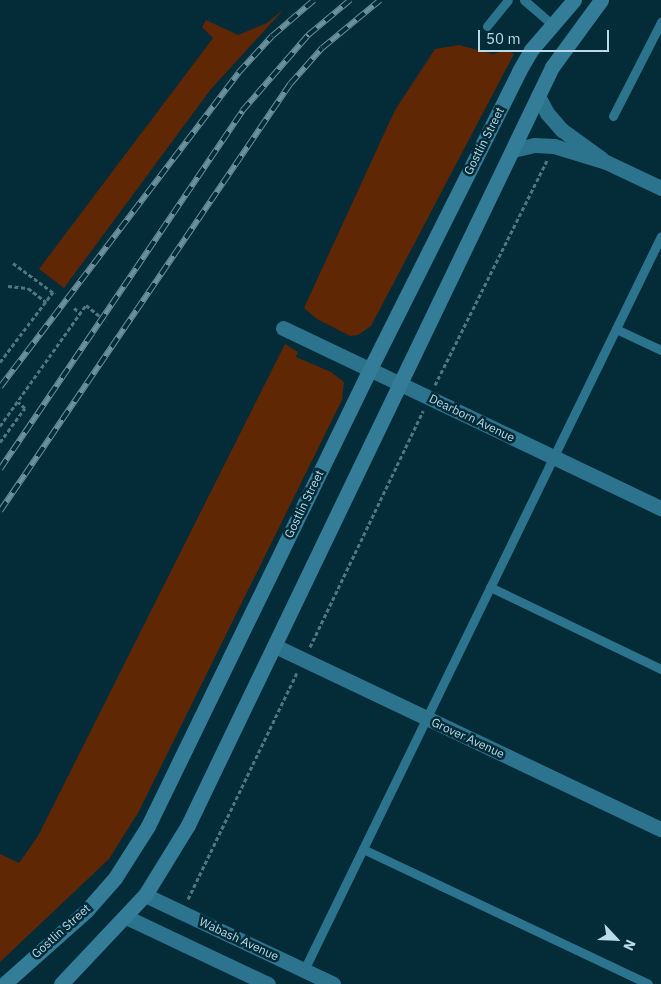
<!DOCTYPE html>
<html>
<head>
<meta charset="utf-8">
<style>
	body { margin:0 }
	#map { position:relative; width:661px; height:984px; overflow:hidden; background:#032b38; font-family:"IBM Plex Sans",sans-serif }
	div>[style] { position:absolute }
	.green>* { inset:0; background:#5f2704 }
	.path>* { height:3px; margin-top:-1.5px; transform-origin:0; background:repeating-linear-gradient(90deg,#4f7583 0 4px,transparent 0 6.5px) }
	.service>* { height:9px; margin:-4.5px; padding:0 4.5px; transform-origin:4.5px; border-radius:4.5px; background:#2c738e }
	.minor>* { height:15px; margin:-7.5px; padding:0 7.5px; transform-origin:7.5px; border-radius:7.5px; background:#2c738e }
	.secondary>* { height:15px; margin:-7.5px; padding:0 7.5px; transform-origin:7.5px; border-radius:7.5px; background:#337d99 }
	.rail>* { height:5.5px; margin-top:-2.75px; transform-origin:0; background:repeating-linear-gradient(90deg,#032b38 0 11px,#6b909e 0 22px); box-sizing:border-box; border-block:1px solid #6b909e }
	span { translate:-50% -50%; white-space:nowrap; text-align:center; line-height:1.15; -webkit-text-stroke:5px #032b38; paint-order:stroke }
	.street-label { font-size:12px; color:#b9dbea }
	.north { position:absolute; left:591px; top:914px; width:50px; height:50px; -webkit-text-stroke:4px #032b38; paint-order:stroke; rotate:115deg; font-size:14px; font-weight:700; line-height:20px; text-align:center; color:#b9dbea }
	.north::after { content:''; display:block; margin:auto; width:18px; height:22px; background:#b9dbea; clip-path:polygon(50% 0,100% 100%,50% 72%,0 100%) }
	.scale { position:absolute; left:478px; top:30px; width:131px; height:22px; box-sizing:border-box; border:2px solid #b9dbea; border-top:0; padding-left:6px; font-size:15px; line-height:18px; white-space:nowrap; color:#b9dbea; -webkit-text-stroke:4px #032b38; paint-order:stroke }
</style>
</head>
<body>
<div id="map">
	<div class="green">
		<i style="clip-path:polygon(285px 8px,211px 89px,64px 288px,39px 269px,213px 38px,202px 27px,206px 20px,238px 35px,267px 23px)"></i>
		<i style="clip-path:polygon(459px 45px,493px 54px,507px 50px,514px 54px,371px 326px,358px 335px,350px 336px,317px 319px,304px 308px,395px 110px,435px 49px)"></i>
		<i style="clip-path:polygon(285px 344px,298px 352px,296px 357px,331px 372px,344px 382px,342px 400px,138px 813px,109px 859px,0 962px,0 854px,19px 863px,38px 836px)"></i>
	</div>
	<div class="path">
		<i style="left:13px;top:263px;width:52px;rotate:36.4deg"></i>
		<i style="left:8px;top:286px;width:20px;rotate:6deg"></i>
		<i style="left:28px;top:288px;width:23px;rotate:38deg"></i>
		<i style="left:74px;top:308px;width:9px;rotate:36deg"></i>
		<i style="left:0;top:362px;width:88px;rotate:-52.9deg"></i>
		<i style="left:435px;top:385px;width:251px;rotate:-63.5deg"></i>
		<i style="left:0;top:426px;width:148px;rotate:-54.6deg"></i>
		<i style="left:86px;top:305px;width:26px;rotate:39deg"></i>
		<i style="left:0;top:442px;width:42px;rotate:-53.7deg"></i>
		<i style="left:25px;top:408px;width:9px;rotate:-139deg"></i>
		<i style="left:310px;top:647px;width:262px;rotate:-64.4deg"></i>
		<i style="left:188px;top:899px;width:251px;rotate:-64.3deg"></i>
	</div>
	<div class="service">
		<i style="left:524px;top:0;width:38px;rotate:41deg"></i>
		<i style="left:487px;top:26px;width:33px;rotate:-51deg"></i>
		<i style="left:613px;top:116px;width:106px;rotate:-62.9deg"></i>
		<i style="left:616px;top:329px;width:50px;rotate:25deg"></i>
		<i style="left:490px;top:587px;width:190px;rotate:25.6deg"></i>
		<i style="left:363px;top:849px;width:315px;rotate:25.3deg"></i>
		<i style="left:304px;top:970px;width:816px;rotate:-64.06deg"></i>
	</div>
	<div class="minor">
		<i style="left:538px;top:96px;width:19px;rotate:62deg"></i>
		<i style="left:547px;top:113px;width:23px;rotate:49deg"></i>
		<i style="left:562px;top:130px;width:49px;rotate:35.9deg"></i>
		<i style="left:513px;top:150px;width:22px;rotate:-13deg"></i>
		<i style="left:534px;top:145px;width:20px;rotate:3deg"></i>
		<i style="left:554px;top:146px;width:54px;rotate:17.1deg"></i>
		<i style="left:606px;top:162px;width:61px;rotate:25.3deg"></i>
		<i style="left:283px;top:328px;width:419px;rotate:25.5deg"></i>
		<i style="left:275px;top:646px;width:427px;rotate:25.4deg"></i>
		<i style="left:145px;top:895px;width:208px;rotate:25.3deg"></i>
		<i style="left:126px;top:917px;width:157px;rotate:25.3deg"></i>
	</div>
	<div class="secondary">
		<i style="left:4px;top:984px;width:110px;rotate:-41.7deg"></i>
		<i style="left:86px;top:911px;width:44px;rotate:-48.7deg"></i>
		<i style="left:115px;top:878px;width:62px;rotate:-57.6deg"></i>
		<i style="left:148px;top:826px;width:508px;rotate:-64.09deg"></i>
		<i style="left:370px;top:369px;width:333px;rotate:-63.4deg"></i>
		<i style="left:519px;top:71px;width:24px;rotate:-60deg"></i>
		<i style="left:531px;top:50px;width:66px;rotate:-49.3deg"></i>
		<i style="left:61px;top:984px;width:122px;rotate:-46.7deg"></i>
		<i style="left:145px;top:895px;width:82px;rotate:-58.4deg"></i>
		<i style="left:188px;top:825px;width:841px;rotate:-64.35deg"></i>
		<i style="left:552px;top:67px;width:83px;rotate:-53.8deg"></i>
	</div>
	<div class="rail">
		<i style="left:0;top:387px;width:394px;rotate:-52.8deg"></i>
		<i style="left:238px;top:73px;width:50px;rotate:-47.4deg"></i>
		<i style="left:272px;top:36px;width:55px;rotate:-40.6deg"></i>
		<i style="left:0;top:469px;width:432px;rotate:-55.9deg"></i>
		<i style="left:242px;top:111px;width:101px;rotate:-49deg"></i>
		<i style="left:308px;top:35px;width:55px;rotate:-39.8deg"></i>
		<i style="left:0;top:511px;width:516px;rotate:-55.82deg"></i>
		<i style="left:290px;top:84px;width:48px;rotate:-48.4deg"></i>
		<i style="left:322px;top:48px;width:75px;rotate:-39.6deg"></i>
	</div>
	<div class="street-label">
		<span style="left:484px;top:141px;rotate:-63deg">Gostlin Street</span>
		<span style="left:472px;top:418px;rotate:26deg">Dearborn Avenue</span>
		<span style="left:304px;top:504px;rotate:-64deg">Gostlin Street</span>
		<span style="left:468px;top:738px;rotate:25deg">Grover Avenue</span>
		<span style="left:61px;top:931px;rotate:-42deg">Gostlin Street</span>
		<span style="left:239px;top:939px;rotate:25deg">Wabash Avenue</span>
	</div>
	<div class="north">N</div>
	<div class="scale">50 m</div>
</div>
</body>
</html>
